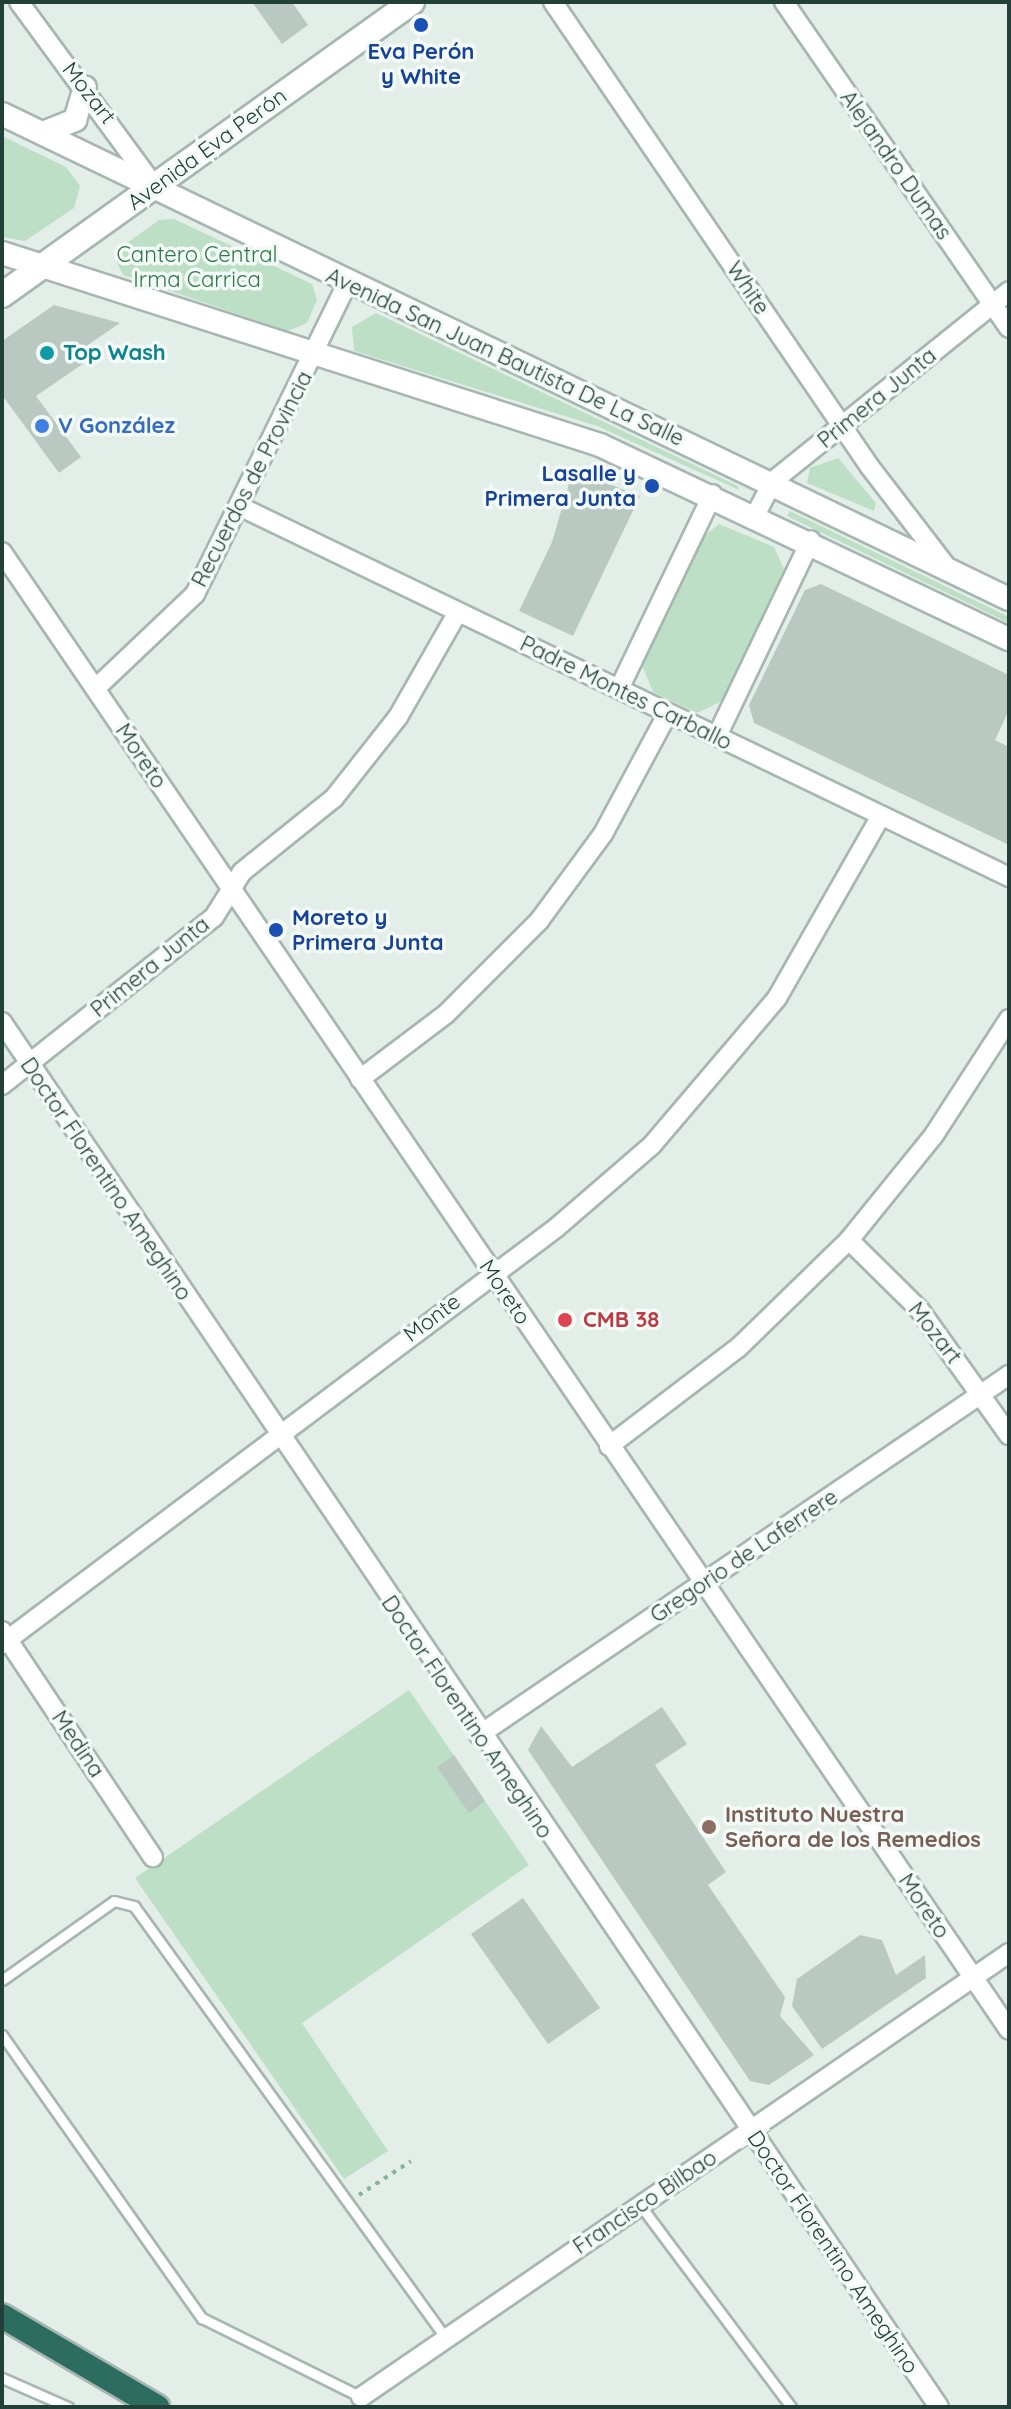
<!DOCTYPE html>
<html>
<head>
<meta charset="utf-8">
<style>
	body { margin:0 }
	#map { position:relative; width:1011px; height:2409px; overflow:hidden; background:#e4eee9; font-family:Quicksand,sans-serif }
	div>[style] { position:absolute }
	.green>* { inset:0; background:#bcdfc5 }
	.building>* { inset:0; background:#b9c9c2 }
	.path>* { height:4px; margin-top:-2px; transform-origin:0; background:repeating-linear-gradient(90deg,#83b2a3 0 4px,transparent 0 10px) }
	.roads { filter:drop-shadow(2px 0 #a6b6b0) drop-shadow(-2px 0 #a6b6b0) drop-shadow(0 2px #a6b6b0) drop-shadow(0 -2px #a6b6b0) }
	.service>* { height:9px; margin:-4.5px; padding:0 4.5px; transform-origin:4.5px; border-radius:4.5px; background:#fff }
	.minor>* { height:18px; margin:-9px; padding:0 9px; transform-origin:9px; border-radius:9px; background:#fff }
	.tertiary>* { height:22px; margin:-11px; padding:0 11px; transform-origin:11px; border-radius:11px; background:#fff }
	.secondary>* { height:24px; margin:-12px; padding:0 12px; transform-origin:12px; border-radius:12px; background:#fff }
	.motorway>* { height:24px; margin:-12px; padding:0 12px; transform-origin:12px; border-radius:12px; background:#2d6d5f }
	.dots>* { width:22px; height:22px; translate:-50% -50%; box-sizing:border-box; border:4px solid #f4faf7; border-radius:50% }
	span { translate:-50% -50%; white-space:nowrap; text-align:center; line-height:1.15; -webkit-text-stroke:7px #f4faf7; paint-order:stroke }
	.transit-label { font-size:22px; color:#164399; font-weight:700 }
	.right { translate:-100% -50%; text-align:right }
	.left { translate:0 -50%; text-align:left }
	.street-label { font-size:22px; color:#224038 }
	.park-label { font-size:22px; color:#2b7947 }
	.culture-label { font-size:22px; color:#0d838f; font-weight:700 }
	.shop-label { font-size:22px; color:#366cbe; font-weight:700 }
	.health-label { font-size:22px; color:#be3a42; font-weight:700 }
	.education-label { font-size:22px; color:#785e54; font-weight:700 }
	.frame { position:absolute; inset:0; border:4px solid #224038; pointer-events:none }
</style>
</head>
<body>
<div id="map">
	<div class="green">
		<i style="clip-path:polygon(2px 136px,66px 167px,80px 186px,74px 208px,25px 241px,2px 237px)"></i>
		<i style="clip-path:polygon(174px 219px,312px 284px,317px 300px,307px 323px,288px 331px,123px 275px,116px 261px,123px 246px,159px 220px)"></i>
		<i style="clip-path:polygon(376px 313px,738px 486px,739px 490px,597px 426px,354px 351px,352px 327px)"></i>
		<i style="clip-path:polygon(838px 458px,876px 503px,874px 511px,807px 483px,810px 468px)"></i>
		<i style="clip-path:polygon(790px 511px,1009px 617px,1009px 623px,787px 516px)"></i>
		<i style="clip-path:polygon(719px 524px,774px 547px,784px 569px,724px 700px,697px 713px,653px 692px,642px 665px,703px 537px)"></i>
		<i style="clip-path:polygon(409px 1690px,529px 1865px,302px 2023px,388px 2151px,344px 2179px,135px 1878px)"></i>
	</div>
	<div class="building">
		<i style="clip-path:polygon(252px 2px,292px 2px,308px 25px,282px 44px)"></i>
		<i style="clip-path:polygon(54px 305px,120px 323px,85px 347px,93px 357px,36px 396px,81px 457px,59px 473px,2px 395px,2px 341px)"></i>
		<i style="clip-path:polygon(573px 470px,640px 496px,573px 636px,519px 611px,552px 542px)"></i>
		<i style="clip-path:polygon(821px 584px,1009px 675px,1009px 710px,995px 740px,1009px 747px,1009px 845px,754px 723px,749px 705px,805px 590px)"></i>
		<i style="clip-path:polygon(662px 1707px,687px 1744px,655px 1765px,726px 1872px,708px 1885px,785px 1997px,780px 2016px,814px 2055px,769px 2085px,750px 2081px,528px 1750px,541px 1726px,572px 1767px)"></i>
		<i style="clip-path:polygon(454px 1755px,485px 1801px,469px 1813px,437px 1767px)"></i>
		<i style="clip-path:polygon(523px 1898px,600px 2008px,548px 2044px,471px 1934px)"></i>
		<i style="clip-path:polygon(860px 1935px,882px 1940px,896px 1975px,925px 1955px,926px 1978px,822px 2049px,792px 2006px,797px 1979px)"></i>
	</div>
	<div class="path">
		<i style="left:359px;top:2195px;width:62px;rotate:-33.2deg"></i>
	</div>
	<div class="roads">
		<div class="service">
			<i style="left:2px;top:1980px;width:137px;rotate:-35.2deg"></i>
			<i style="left:114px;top:1901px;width:21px;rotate:14deg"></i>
			<i style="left:134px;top:1906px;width:531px;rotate:54.19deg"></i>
			<i style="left:2px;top:2035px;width:347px;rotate:54.8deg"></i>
			<i style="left:202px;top:2318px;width:178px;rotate:26.4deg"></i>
			<i style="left:640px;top:2205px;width:252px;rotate:53.2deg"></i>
			<i style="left:2px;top:2378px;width:72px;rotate:23.7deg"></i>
		</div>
		<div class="minor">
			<i style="left:19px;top:2px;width:230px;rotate:53.7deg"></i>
			<i style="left:553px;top:2px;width:563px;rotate:55.72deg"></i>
			<i style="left:870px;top:467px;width:130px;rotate:52.5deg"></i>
			<i style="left:784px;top:2px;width:396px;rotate:55.4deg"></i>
			<i style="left:243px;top:508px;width:850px;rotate:25.72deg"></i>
			<i style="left:756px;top:514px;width:37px;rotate:-63deg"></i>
			<i style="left:773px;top:481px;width:303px;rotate:-38.8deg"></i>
			<i style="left:2px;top:552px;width:1788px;rotate:55.73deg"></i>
			<i style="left:96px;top:688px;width:137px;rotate:-43.5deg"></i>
			<i style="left:195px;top:594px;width:345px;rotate:-63.9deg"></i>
			<i style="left:619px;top:689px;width:216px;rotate:-64.3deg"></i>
			<i style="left:717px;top:736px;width:217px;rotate:-64.4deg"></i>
			<i style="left:2px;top:1022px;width:1672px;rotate:55.92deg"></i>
			<i style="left:360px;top:1079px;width:108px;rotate:-37.1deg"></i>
			<i style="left:446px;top:1014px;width:132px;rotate:-45deg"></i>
			<i style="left:539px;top:921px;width:108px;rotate:-53.7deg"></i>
			<i style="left:603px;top:834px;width:137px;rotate:-61.8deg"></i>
			<i style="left:2px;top:1085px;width:270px;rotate:-38.4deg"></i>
			<i style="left:214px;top:917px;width:53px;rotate:-58.1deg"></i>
			<i style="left:242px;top:872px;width:118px;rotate:-38.8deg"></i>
			<i style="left:334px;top:798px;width:103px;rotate:-51.7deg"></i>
			<i style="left:398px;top:717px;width:121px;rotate:-60.3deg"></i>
			<i style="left:849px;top:1240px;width:98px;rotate:44.6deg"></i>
			<i style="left:919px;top:1309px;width:155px;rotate:54.5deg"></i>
			<i style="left:609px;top:1446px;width:163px;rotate:-37.3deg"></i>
			<i style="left:739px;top:1347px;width:153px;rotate:-44.2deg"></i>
			<i style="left:849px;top:1240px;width:135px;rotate:-51deg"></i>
			<i style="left:934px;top:1135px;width:138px;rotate:-57.1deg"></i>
			<i style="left:2px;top:1631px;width:272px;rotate:56.3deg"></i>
			<i style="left:2px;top:1644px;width:693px;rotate:-36.9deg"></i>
			<i style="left:556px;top:1228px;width:127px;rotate:-40.8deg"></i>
			<i style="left:652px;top:1145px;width:193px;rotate:-49.6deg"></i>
			<i style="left:777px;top:998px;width:210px;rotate:-60.3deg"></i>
			<i style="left:479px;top:1735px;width:641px;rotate:-34.19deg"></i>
			<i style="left:361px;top:2397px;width:786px;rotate:-34.42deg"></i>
		</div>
		<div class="tertiary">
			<i style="left:2px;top:114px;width:1118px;rotate:25.72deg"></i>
			<i style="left:43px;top:133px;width:35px;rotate:-22deg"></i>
			<i style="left:75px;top:120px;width:34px;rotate:-73deg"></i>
			<i style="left:2px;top:253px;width:628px;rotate:17.8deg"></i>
			<i style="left:600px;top:445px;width:453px;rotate:25.4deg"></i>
		</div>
		<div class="secondary">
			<i style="left:2px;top:295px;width:504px;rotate:-35.55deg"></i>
		</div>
		<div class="motorway">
			<i style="left:2px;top:2316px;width:180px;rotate:30.4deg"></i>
		</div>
	</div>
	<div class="dots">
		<i style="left:421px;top:25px;background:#1a4fb4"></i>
		<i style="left:47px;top:353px;background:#0f9aa8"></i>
		<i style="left:42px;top:426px;background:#3f7fe0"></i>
		<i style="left:652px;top:486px;background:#1a4fb4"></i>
		<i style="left:276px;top:930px;background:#1a4fb4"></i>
		<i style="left:565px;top:1320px;background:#e0444e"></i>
		<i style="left:709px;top:1827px;background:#8d6e63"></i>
	</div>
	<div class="transit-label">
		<span style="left:421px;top:64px">Eva Perón<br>y White</span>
		<span class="right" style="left:636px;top:486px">Lasalle y<br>Primera Junta</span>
		<span class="left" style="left:292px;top:930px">Moreto y<br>Primera Junta</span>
	</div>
	<div class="street-label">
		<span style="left:89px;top:93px;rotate:52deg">Mozart</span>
		<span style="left:207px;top:149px;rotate:-36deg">Avenida Eva Perón</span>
		<span style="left:896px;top:165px;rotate:55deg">Alejandro Dumas</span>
		<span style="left:748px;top:288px;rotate:56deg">White</span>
		<span style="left:505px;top:357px;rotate:25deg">Avenida San Juan Bautista De La Salle</span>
		<span style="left:877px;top:398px;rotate:-39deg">Primera Junta</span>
		<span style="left:252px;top:479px;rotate:-63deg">Recuerdos de Provincia</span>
		<span style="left:626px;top:693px;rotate:26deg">Padre Montes Carballo</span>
		<span style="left:141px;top:756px;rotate:56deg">Moreto</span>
		<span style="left:150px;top:967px;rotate:-39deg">Primera Junta</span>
		<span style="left:106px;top:1179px;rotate:56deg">Doctor Florentino Ameghino</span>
		<span style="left:505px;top:1292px;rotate:56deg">Moreto</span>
		<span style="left:432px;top:1318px;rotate:-37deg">Monte</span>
		<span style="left:935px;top:1333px;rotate:52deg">Mozart</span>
		<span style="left:744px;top:1556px;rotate:-34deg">Gregorio de Laferrere</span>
		<span style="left:467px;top:1717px;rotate:56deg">Doctor Florentino Ameghino</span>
		<span style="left:78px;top:1744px;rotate:56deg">Medina</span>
		<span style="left:924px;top:1906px;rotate:56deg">Moreto</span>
		<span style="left:645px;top:2202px;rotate:-34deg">Francisco Bilbao</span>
		<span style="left:833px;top:2252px;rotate:56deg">Doctor Florentino Ameghino</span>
	</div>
	<div class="park-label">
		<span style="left:197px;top:267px">Cantero Central<br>Irma Carrica</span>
	</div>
	<div class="culture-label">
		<span class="left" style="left:63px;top:353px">Top Wash</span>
	</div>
	<div class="shop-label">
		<span class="left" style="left:58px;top:426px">V González</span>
	</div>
	<div class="health-label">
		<span class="left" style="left:583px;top:1320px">CMB 38</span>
	</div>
	<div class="education-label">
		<span class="left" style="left:725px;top:1827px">Instituto Nuestra<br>Señora de los Remedios</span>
	</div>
	<div class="frame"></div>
</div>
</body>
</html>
